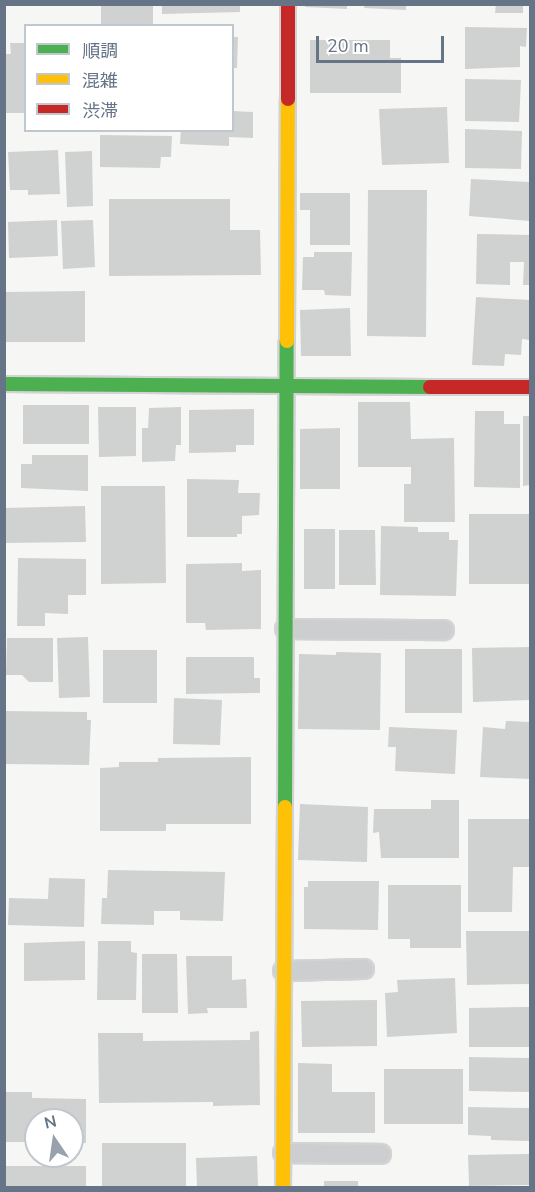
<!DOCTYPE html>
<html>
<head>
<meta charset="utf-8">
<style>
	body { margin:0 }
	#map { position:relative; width:535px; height:1192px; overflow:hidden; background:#f6f6f4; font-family:"Nunito Sans","Noto Sans JP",sans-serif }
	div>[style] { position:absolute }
	.building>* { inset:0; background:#d0d1d1 }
	.roads { filter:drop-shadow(2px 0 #d2d4d4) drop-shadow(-2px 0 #d2d4d4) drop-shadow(0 2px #d2d4d4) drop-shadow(0 -2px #d2d4d4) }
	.lane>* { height:18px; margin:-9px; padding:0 9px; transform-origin:9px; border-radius:9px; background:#cdcecf }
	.fast>* { height:14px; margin:-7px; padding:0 7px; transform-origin:7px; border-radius:7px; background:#4caf50 }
	.slow>* { height:14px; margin:-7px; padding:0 7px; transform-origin:7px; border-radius:7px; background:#ffc107 }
	.jam>* { height:14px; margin:-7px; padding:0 7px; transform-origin:7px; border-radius:7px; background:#c62828 }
	span { translate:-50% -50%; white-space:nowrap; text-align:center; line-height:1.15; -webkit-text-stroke:6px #fff; paint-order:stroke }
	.frame { position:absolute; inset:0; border:6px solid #657486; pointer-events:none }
	.legend { position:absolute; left:24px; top:24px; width:210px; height:108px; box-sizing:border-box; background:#fff; border:2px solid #c1c7cf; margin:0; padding:8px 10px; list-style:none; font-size:18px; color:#657486 }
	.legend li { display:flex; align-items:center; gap:12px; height:30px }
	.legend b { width:30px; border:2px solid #c1c7cf }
	.north { position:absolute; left:24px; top:1108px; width:60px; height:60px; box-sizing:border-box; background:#fff; border:2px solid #c1c7cf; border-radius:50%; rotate:347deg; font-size:16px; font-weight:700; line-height:24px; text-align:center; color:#657486 }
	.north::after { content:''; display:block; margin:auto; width:21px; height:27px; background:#98a2ac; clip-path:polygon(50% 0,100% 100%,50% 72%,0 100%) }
	.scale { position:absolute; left:316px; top:36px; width:128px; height:27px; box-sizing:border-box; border:3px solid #657486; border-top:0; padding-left:8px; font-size:18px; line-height:21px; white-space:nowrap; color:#657486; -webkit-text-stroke:4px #fff; paint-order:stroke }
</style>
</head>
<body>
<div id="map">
	<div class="building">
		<i style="clip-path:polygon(101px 4px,153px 4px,153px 26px,101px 24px)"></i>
		<i style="clip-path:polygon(162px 4px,240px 4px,240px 12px,162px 14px)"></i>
		<i style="clip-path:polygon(305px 4px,347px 4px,347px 9px,305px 7px)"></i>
		<i style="clip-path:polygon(365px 4px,406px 4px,406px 10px,364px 8px)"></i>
		<i style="clip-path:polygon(496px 4px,523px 4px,523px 13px,495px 13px)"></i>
		<i style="clip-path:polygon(465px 27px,527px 28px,526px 47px,520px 46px,520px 67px,465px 69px)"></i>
		<i style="clip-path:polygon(232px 37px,238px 37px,237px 68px,232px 68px)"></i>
		<i style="clip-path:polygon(310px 40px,390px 40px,390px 58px,401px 58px,401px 93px,310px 93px)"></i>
		<i style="clip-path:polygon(10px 43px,26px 43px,26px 113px,4px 113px,4px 54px,11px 54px)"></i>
		<i style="clip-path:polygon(465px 79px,521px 80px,519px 122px,465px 121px)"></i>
		<i style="clip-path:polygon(447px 107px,449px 163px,382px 165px,379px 109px)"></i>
		<i style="clip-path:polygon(232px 111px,253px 112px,253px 138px,229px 137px,229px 146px,180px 144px,181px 130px,232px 130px)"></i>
		<i style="clip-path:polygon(465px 129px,522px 131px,521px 169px,465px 168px)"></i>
		<i style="clip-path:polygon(100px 135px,172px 136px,171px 157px,161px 157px,160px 168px,100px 167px)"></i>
		<i style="clip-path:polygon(58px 150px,60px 194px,28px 195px,28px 190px,10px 190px,8px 152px)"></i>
		<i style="clip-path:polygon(92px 151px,93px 206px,67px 207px,65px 152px)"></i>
		<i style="clip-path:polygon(471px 179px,530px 182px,530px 221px,469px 216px)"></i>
		<i style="clip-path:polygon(368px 190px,427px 190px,426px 337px,367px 336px)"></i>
		<i style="clip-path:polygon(300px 193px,350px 193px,350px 245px,310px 245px,310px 210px,300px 210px)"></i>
		<i style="clip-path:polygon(109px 199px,230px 199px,230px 230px,260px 230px,261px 275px,109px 276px)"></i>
		<i style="clip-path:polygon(57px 220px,58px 256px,9px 258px,8px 222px)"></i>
		<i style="clip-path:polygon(93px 220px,95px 267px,63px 269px,61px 221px)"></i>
		<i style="clip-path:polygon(477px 234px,530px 235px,530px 285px,523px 285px,524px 262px,510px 262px,510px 285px,476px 284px)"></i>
		<i style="clip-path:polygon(314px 252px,352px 252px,351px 296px,325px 295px,324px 290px,302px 290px,303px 257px,314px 257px)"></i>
		<i style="clip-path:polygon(85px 291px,85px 342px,6px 342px,5px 292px)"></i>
		<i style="clip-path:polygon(476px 297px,530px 300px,530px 340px,522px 339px,521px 355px,505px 354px,504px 366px,472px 365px)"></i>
		<i style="clip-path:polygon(350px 308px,351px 356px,301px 356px,300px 310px)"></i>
		<i style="clip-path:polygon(358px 402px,410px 402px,411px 439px,454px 438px,455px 522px,404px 522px,404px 484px,411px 484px,411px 467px,358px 467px)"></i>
		<i style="clip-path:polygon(23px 405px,89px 405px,89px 444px,23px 444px)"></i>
		<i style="clip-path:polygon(98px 407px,136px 407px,136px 456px,99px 457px)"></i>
		<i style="clip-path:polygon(181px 407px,181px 445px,176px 445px,175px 461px,142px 462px,142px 428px,148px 428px,149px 408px)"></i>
		<i style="clip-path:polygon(254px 409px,254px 445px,236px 445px,236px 452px,189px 453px,189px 410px)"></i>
		<i style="clip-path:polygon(475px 411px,504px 411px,504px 424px,520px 424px,520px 488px,474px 487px)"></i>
		<i style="clip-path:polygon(523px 416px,530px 416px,530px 485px,523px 486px)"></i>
		<i style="clip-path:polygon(340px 428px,340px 489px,300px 489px,300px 429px)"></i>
		<i style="clip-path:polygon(32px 455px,88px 455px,88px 491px,21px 488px,21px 464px,32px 464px)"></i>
		<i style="clip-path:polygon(187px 479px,239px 480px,238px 493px,260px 493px,259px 515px,242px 516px,242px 534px,237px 534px,237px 537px,187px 537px)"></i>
		<i style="clip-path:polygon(101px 486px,165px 486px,166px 583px,101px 584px)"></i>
		<i style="clip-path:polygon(85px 506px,86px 542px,4px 543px,4px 508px)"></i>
		<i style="clip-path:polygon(469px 514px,530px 514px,530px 584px,469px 584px)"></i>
		<i style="clip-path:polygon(381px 526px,418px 527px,418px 532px,449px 532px,449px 540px,458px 540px,456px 596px,380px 595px)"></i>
		<i style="clip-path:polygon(304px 529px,335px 529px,335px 589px,304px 589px)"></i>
		<i style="clip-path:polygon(339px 530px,375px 530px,376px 585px,339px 585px)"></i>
		<i style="clip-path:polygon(18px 558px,86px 559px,86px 595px,68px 595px,68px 614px,45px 613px,45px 626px,17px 626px)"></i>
		<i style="clip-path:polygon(242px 563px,242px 571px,261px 570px,261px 629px,206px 630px,205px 623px,186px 623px,186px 564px)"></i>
		<i style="clip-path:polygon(88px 637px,90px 697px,59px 698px,57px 638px)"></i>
		<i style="clip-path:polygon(7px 638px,53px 638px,53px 682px,29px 682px,22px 675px,6px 675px)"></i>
		<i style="clip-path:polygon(530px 647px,530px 700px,473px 702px,472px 648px)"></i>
		<i style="clip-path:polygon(405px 649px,462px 649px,462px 713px,405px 713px)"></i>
		<i style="clip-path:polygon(103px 650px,157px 650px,157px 703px,103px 703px)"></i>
		<i style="clip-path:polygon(336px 652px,381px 653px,380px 730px,298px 729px,299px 654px,336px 655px)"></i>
		<i style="clip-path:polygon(186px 657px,254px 657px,254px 678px,260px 678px,260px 693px,186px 694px)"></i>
		<i style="clip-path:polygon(174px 698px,222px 700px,220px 745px,173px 744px)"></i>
		<i style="clip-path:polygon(5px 711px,87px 712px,87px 720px,91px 720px,89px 765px,5px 764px)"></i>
		<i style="clip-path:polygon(506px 721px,530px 722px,530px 779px,480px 777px,483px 727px,505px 729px)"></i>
		<i style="clip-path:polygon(389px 727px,457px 730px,455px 774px,395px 771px,396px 747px,388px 747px)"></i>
		<i style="clip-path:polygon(251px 757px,251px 824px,166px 824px,166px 831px,100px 831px,100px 768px,119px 767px,119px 762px,158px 762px,158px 758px)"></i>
		<i style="clip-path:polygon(431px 800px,459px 800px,459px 858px,381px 858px,379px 832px,373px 833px,374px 809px,431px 809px)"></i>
		<i style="clip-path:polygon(300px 804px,368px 807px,367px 862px,298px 860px)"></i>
		<i style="clip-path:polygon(468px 819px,530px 819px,530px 867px,513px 867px,512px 912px,468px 912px)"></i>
		<i style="clip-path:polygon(108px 870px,225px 872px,223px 921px,180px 920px,180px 911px,154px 911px,154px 925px,101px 924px,102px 898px,107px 898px)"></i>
		<i style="clip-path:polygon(49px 878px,85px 879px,84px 927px,8px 925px,9px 898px,48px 899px)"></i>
		<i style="clip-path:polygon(308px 881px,379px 881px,378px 930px,304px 929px,304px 887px,308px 887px)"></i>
		<i style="clip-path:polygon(388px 885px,461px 885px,461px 948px,410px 948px,410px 939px,388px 939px)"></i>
		<i style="clip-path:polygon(466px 931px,530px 931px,530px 984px,467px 985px)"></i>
		<i style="clip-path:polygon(85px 941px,85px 980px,24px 981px,24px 943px)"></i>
		<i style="clip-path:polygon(98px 941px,131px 941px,131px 952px,137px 953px,136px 1000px,97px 1000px)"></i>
		<i style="clip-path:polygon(142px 954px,177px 954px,178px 1013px,142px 1013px)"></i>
		<i style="clip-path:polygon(186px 956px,232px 956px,232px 980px,246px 979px,247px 1008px,207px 1008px,208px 1013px,188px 1014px)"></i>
		<i style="clip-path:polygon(455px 978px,457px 1033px,387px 1037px,385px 993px,398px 992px,397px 980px)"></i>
		<i style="clip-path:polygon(377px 1000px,377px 1046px,302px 1047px,301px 1001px)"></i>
		<i style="clip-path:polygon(530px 1007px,530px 1047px,469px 1047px,469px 1008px)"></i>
		<i style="clip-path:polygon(259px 1031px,260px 1105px,213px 1106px,213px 1102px,99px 1103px,98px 1033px,143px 1033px,143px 1041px,250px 1040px,250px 1032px)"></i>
		<i style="clip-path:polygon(469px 1057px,530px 1058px,530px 1092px,469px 1091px)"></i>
		<i style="clip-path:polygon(298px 1063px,332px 1064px,332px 1092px,375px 1092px,375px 1133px,298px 1133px)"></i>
		<i style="clip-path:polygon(384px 1069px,463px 1069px,463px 1124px,384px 1124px)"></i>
		<i style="clip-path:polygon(4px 1092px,32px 1092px,32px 1098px,86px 1099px,86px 1143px,72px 1143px,72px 1120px,36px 1120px,36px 1142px,4px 1142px)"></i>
		<i style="clip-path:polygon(468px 1107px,530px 1108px,530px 1141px,491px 1140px,491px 1136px,468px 1135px)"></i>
		<i style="clip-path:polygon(102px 1143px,186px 1143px,186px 1188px,102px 1188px)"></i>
		<i style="clip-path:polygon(530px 1154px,530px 1185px,469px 1186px,468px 1155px)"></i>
		<i style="clip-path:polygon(257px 1156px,258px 1188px,197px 1188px,196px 1158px)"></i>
		<i style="clip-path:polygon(4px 1166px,86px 1166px,86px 1188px,4px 1188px)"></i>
		<i style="clip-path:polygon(324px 1181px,358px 1181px,358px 1188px,324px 1188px)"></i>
	</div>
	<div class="roads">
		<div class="lane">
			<i style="left:285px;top:629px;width:159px;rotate:0.4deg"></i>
			<i style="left:283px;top:971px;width:81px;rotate:-1.4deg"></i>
			<i style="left:283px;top:1153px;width:98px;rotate:0.6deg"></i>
		</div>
		<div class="fast">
			<i style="left:4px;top:384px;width:426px;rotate:0.4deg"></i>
			<i style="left:285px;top:807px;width:466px;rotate:-89.8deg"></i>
		</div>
		<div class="slow">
			<i style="left:287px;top:341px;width:242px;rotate:-89.8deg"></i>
			<i style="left:283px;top:1188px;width:381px;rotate:-89.7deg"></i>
		</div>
		<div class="jam">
			<i style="left:288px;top:99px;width:95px;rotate:-90deg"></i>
			<i style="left:430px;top:387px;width:100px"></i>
		</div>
	</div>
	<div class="frame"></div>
	<ul class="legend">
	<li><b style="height:8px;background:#4caf50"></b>順調</li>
	<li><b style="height:8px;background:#ffc107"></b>混雑</li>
	<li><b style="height:8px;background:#c62828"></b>渋滞</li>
	</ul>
	<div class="north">N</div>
	<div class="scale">20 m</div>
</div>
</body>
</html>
